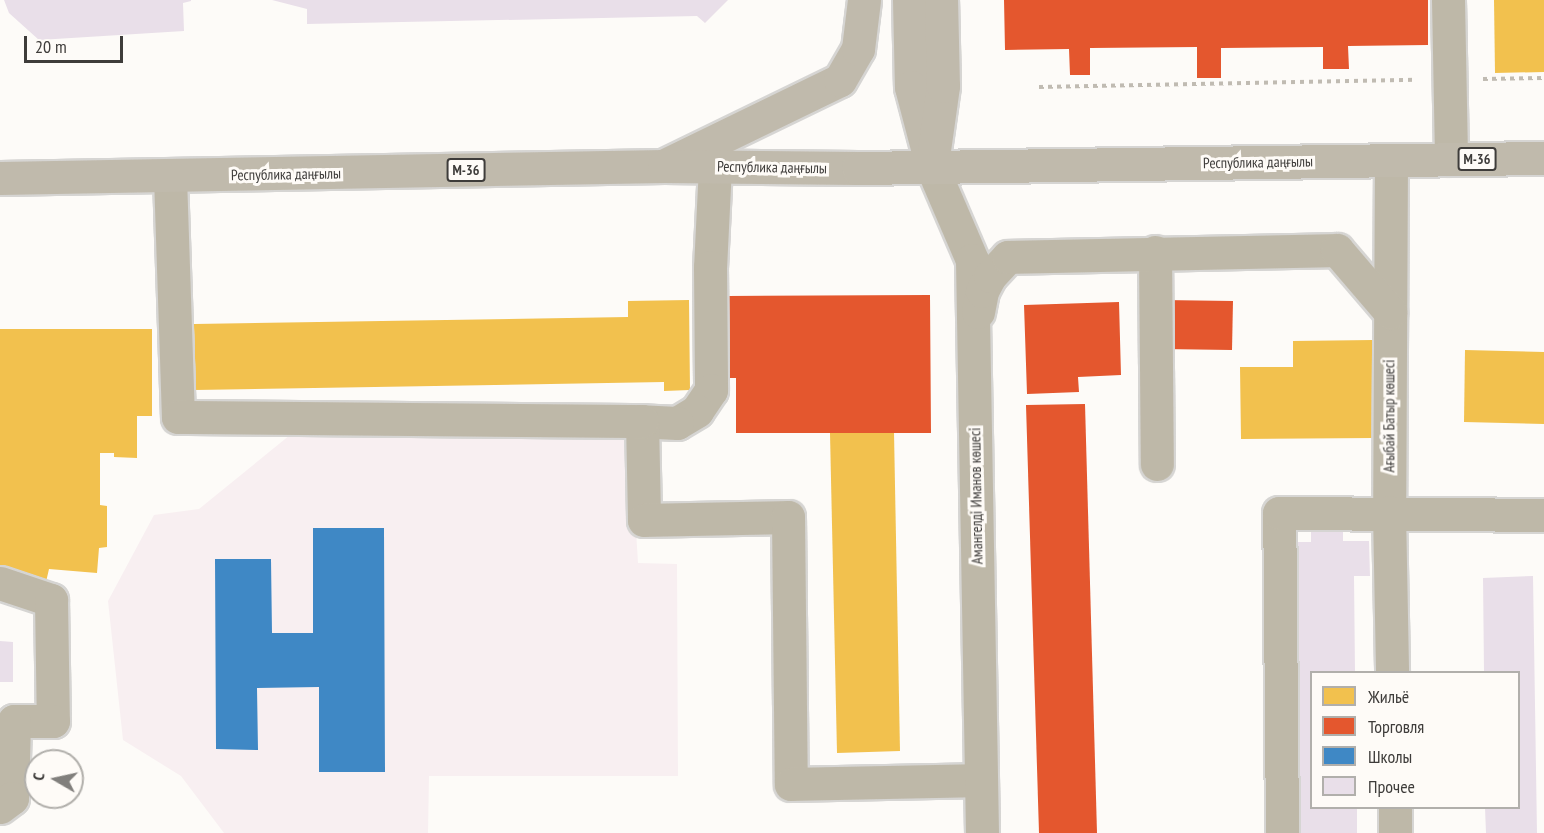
<!DOCTYPE html>
<html>
<head>
<meta charset="utf-8">
<style>
	body { margin:0 }
	#map { position:relative; width:1544px; height:833px; overflow:hidden; background:#fdfbf8; font-family:"PT Sans Narrow",sans-serif }
	div>[style] { position:absolute }
	.education>* { inset:0; background:#f8eff1 }
	.homes>* { inset:0; background:#f2c14e }
	.shops>* { inset:0; background:#e4572e }
	.schools>* { inset:0; background:#3f88c5 }
	.building>* { inset:0; background:#e9dfe9 }
	.path>* { height:4px; margin-top:-2px; transform-origin:0; background:repeating-linear-gradient(90deg,#c0bbb2 0 4.5px,transparent 0 9px) }
	.roads { filter:drop-shadow(2px 0 #d6d5d3) drop-shadow(-2px 0 #d6d5d3) drop-shadow(0 2px #d6d5d3) drop-shadow(0 -2px #d6d5d3) }
	.minor>* { height:33px; margin:-16.5px; padding:0 16.5px; transform-origin:16.5px; border-radius:16.5px; background:#beb8a8 }
	.major>* { height:33px; margin:-16.5px; padding:0 16.5px; transform-origin:16.5px; border-radius:16.5px; background:#c0baac }
	span { translate:-50% -50%; white-space:nowrap; text-align:center; line-height:1.15; -webkit-text-stroke:6px #fefbf7; paint-order:stroke }
	.shield-label span { padding:2px 4px; background:#fefbf7; border:2px solid; border-radius:4px; -webkit-text-stroke-width:0 }
	.shield-label { font-size:14px; color:#3e3c3a; font-weight:700 }
	.street-label { font-size:15px; color:#3e3c3a }
	.legend { position:absolute; left:1310px; top:671px; width:210px; height:138px; box-sizing:border-box; background:#fefbf7; border:2px solid #b1afab; margin:0; padding:8px 10px; list-style:none; font-size:18px; color:#3e3c3a }
	.legend li { display:flex; align-items:center; gap:12px; height:30px }
	.legend b { width:30px; border:2px solid #b1afab }
	.north { position:absolute; left:24px; top:749px; width:60px; height:60px; box-sizing:border-box; background:#fefbf7; border:2px solid #b1afab; border-radius:50%; rotate:279deg; font-size:16px; font-weight:700; line-height:24px; text-align:center; color:#3e3c3a }
	.north::after { content:''; display:block; margin:auto; width:21px; height:27px; background:#817f7c; clip-path:polygon(50% 0,100% 100%,50% 72%,0 100%) }
	.scale { position:absolute; left:24px; top:36px; width:99px; height:27px; box-sizing:border-box; border:3px solid #3e3c3a; border-top:0; padding-left:8px; font-size:18px; line-height:21px; white-space:nowrap; color:#3e3c3a; -webkit-text-stroke:4px #fefbf7; paint-order:stroke }
</style>
</head>
<body>
<div id="map">
	<div class="education">
		<i style="clip-path:polygon(306px 422px,630px 430px,638px 563px,677px 564px,678px 776px,429px 776px,428px 833px,224px 833px,181px 776px,123px 740px,108px 601px,154px 515px,199px 509px)"></i>
	</div>
	<div class="homes">
		<i style="clip-path:polygon(1494px 0,1544px 0,1544px 72px,1495px 73px)"></i>
		<i style="clip-path:polygon(689px 300px,690px 390px,664px 391px,664px 382px,195px 390px,194px 324px,628px 317px,628px 301px)"></i>
		<i style="clip-path:polygon(0 329px,152px 329px,152px 416px,137px 416px,137px 458px,114px 457px,114px 453px,100px 453px,100px 505px,107px 506px,107px 547px,99px 548px,97px 573px,49px 569px,46px 582px,0 567px)"></i>
		<i style="clip-path:polygon(1373px 340px,1373px 438px,1241px 439px,1240px 367px,1293px 367px,1293px 341px)"></i>
		<i style="clip-path:polygon(1465px 350px,1544px 352px,1544px 424px,1464px 422px)"></i>
		<i style="clip-path:polygon(894px 432px,900px 751px,837px 753px,830px 433px)"></i>
	</div>
	<div class="shops">
		<i style="clip-path:polygon(1004px 0,1428px 0,1428px 45px,1348px 46px,1349px 69px,1323px 69px,1323px 47px,1221px 48px,1221px 78px,1197px 78px,1197px 47px,1090px 48px,1090px 75px,1070px 75px,1069px 49px,1005px 50px)"></i>
		<i style="clip-path:polygon(930px 295px,931px 433px,736px 433px,736px 378px,728px 378px,728px 296px)"></i>
		<i style="clip-path:polygon(1162px 300px,1233px 301px,1232px 350px,1162px 349px)"></i>
		<i style="clip-path:polygon(1119px 302px,1121px 375px,1078px 377px,1079px 392px,1027px 394px,1024px 305px)"></i>
		<i style="clip-path:polygon(1085px 404px,1097px 833px,1039px 833px,1026px 405px)"></i>
	</div>
	<div class="schools">
		<i style="clip-path:polygon(313px 528px,384px 528px,385px 772px,319px 772px,319px 687px,257px 688px,258px 750px,216px 749px,215px 559px,271px 559px,272px 633px,313px 633px)"></i>
	</div>
	<div class="building">
		<i style="clip-path:polygon(4px 0,191px 0,191px 1px,183px 3px,184px 31px,39px 40px,9px 13px)"></i>
		<i style="clip-path:polygon(272px 0,728px 0,705px 23px,697px 16px,307px 24px,307px 9px)"></i>
		<i style="clip-path:polygon(1311px 531px,1343px 531px,1343px 541px,1369px 541px,1370px 576px,1354px 576px,1355px 672px,1312px 672px,1312px 808px,1357px 808px,1357px 833px,1301px 833px,1296px 542px,1311px 542px)"></i>
		<i style="clip-path:polygon(1533px 576px,1537px 833px,1486px 833px,1485px 808px,1518px 808px,1518px 672px,1484px 672px,1483px 578px)"></i>
		<i style="clip-path:polygon(0 641px,13px 642px,13px 682px,0 682px)"></i>
	</div>
	<div class="path">
		<i style="left:1483px;top:79px;width:61px;rotate:-0.9deg"></i>
		<i style="left:1039px;top:87px;width:377px;rotate:-1.1deg"></i>
	</div>
	<div class="roads">
		<div class="minor">
			<i style="left:1448px;top:0;width:159px;rotate:88.9deg"></i>
			<i style="left:1391px;top:160px;width:352px;rotate:90.3deg"></i>
			<i style="left:1389px;top:512px;width:160px;rotate:88.9deg"></i>
			<i style="left:715px;top:166px;width:101px;rotate:92.8deg"></i>
			<i style="left:710px;top:267px;width:123px;rotate:89.5deg"></i>
			<i style="left:711px;top:390px;width:25px;rotate:124deg"></i>
			<i style="left:697px;top:411px;width:23px;rotate:149deg"></i>
			<i style="left:677px;top:423px;width:35px;rotate:-177deg"></i>
			<i style="left:642px;top:421px;width:99px;rotate:88.8deg"></i>
			<i style="left:644px;top:520px;width:144px;rotate:-1.2deg"></i>
			<i style="left:788px;top:517px;width:267px;rotate:89.4deg"></i>
			<i style="left:791px;top:784px;width:190px;rotate:-1.2deg"></i>
			<i style="left:932px;top:167px;width:101px;rotate:66.7deg"></i>
			<i style="left:972px;top:260px;width:573px;rotate:89deg"></i>
			<i style="left:170px;top:177px;width:240px;rotate:88.1deg"></i>
			<i style="left:178px;top:417px;width:464px;rotate:0.5deg"></i>
			<i style="left:1155px;top:252px;width:212px;rotate:89.5deg"></i>
			<i style="left:978px;top:312px;width:21px;rotate:-79deg"></i>
			<i style="left:982px;top:291px;width:17px;rotate:-62deg"></i>
			<i style="left:990px;top:276px;width:26px;rotate:-47deg"></i>
			<i style="left:1008px;top:257px;width:329px;rotate:-1.2deg"></i>
			<i style="left:1337px;top:250px;width:82px;rotate:49.5deg"></i>
			<i style="left:0;top:583px;width:54px;rotate:18.4deg"></i>
			<i style="left:51px;top:600px;width:121px;rotate:89.1deg"></i>
			<i style="left:53px;top:721px;width:39px;rotate:180deg"></i>
			<i style="left:14px;top:721px;width:77px;rotate:91.5deg"></i>
			<i style="left:12px;top:798px;width:15px;rotate:143deg"></i>
			<i style="left:1395px;top:808px;width:25px;rotate:90deg"></i>
			<i style="left:1282px;top:833px;width:320px;rotate:-90.5deg"></i>
			<i style="left:1279px;top:513px;width:265px;rotate:0.4deg"></i>
		</div>
		<div class="major">
			<i style="left:909px;top:0;width:87px;rotate:88.7deg"></i>
			<i style="left:911px;top:87px;width:83px;rotate:75.3deg"></i>
			<i style="left:934px;top:150px;width:65px;rotate:-82deg"></i>
			<i style="left:943px;top:86px;width:86px;rotate:-91.3deg"></i>
			<i style="left:667px;top:164px;width:192px;rotate:-25.9deg"></i>
			<i style="left:840px;top:80px;width:36px;rotate:-60deg"></i>
			<i style="left:858px;top:49px;width:49px;rotate:-83deg"></i>
			<i style="left:0;top:178px;width:664px;rotate:-1.04deg"></i>
			<i style="left:664px;top:166px;width:194px;rotate:0.6deg"></i>
			<i style="left:858px;top:168px;width:686px;rotate:-0.84deg"></i>
		</div>
	</div>
	<div class="shield-label">
		<span style="left:1477px;top:159px">M-36</span>
		<span style="left:466px;top:170px">M-36</span>
	</div>
	<div class="street-label">
		<span style="left:1258px;top:162px;rotate:-1deg">Республика даңғылы</span>
		<span style="left:772px;top:167px;rotate:1deg">Республика даңғылы</span>
		<span style="left:286px;top:174px;rotate:-1deg">Республика даңғылы</span>
		<span style="left:1389px;top:416px;rotate:-90deg">Ағыбай Батыр көшесі</span>
		<span style="left:976px;top:496px;rotate:-91deg">Амангелді Иманов көшесі</span>
	</div>
	<ul class="legend">
	<li><b style="height:16px;background:#f2c14e"></b>Жильё</li>
	<li><b style="height:16px;background:#e4572e"></b>Торговля</li>
	<li><b style="height:16px;background:#3f88c5"></b>Школы</li>
	<li><b style="height:16px;background:#e9dfe9"></b>Прочее</li>
	</ul>
	<div class="north">С</div>
	<div class="scale">20 m</div>
</div>
</body>
</html>
